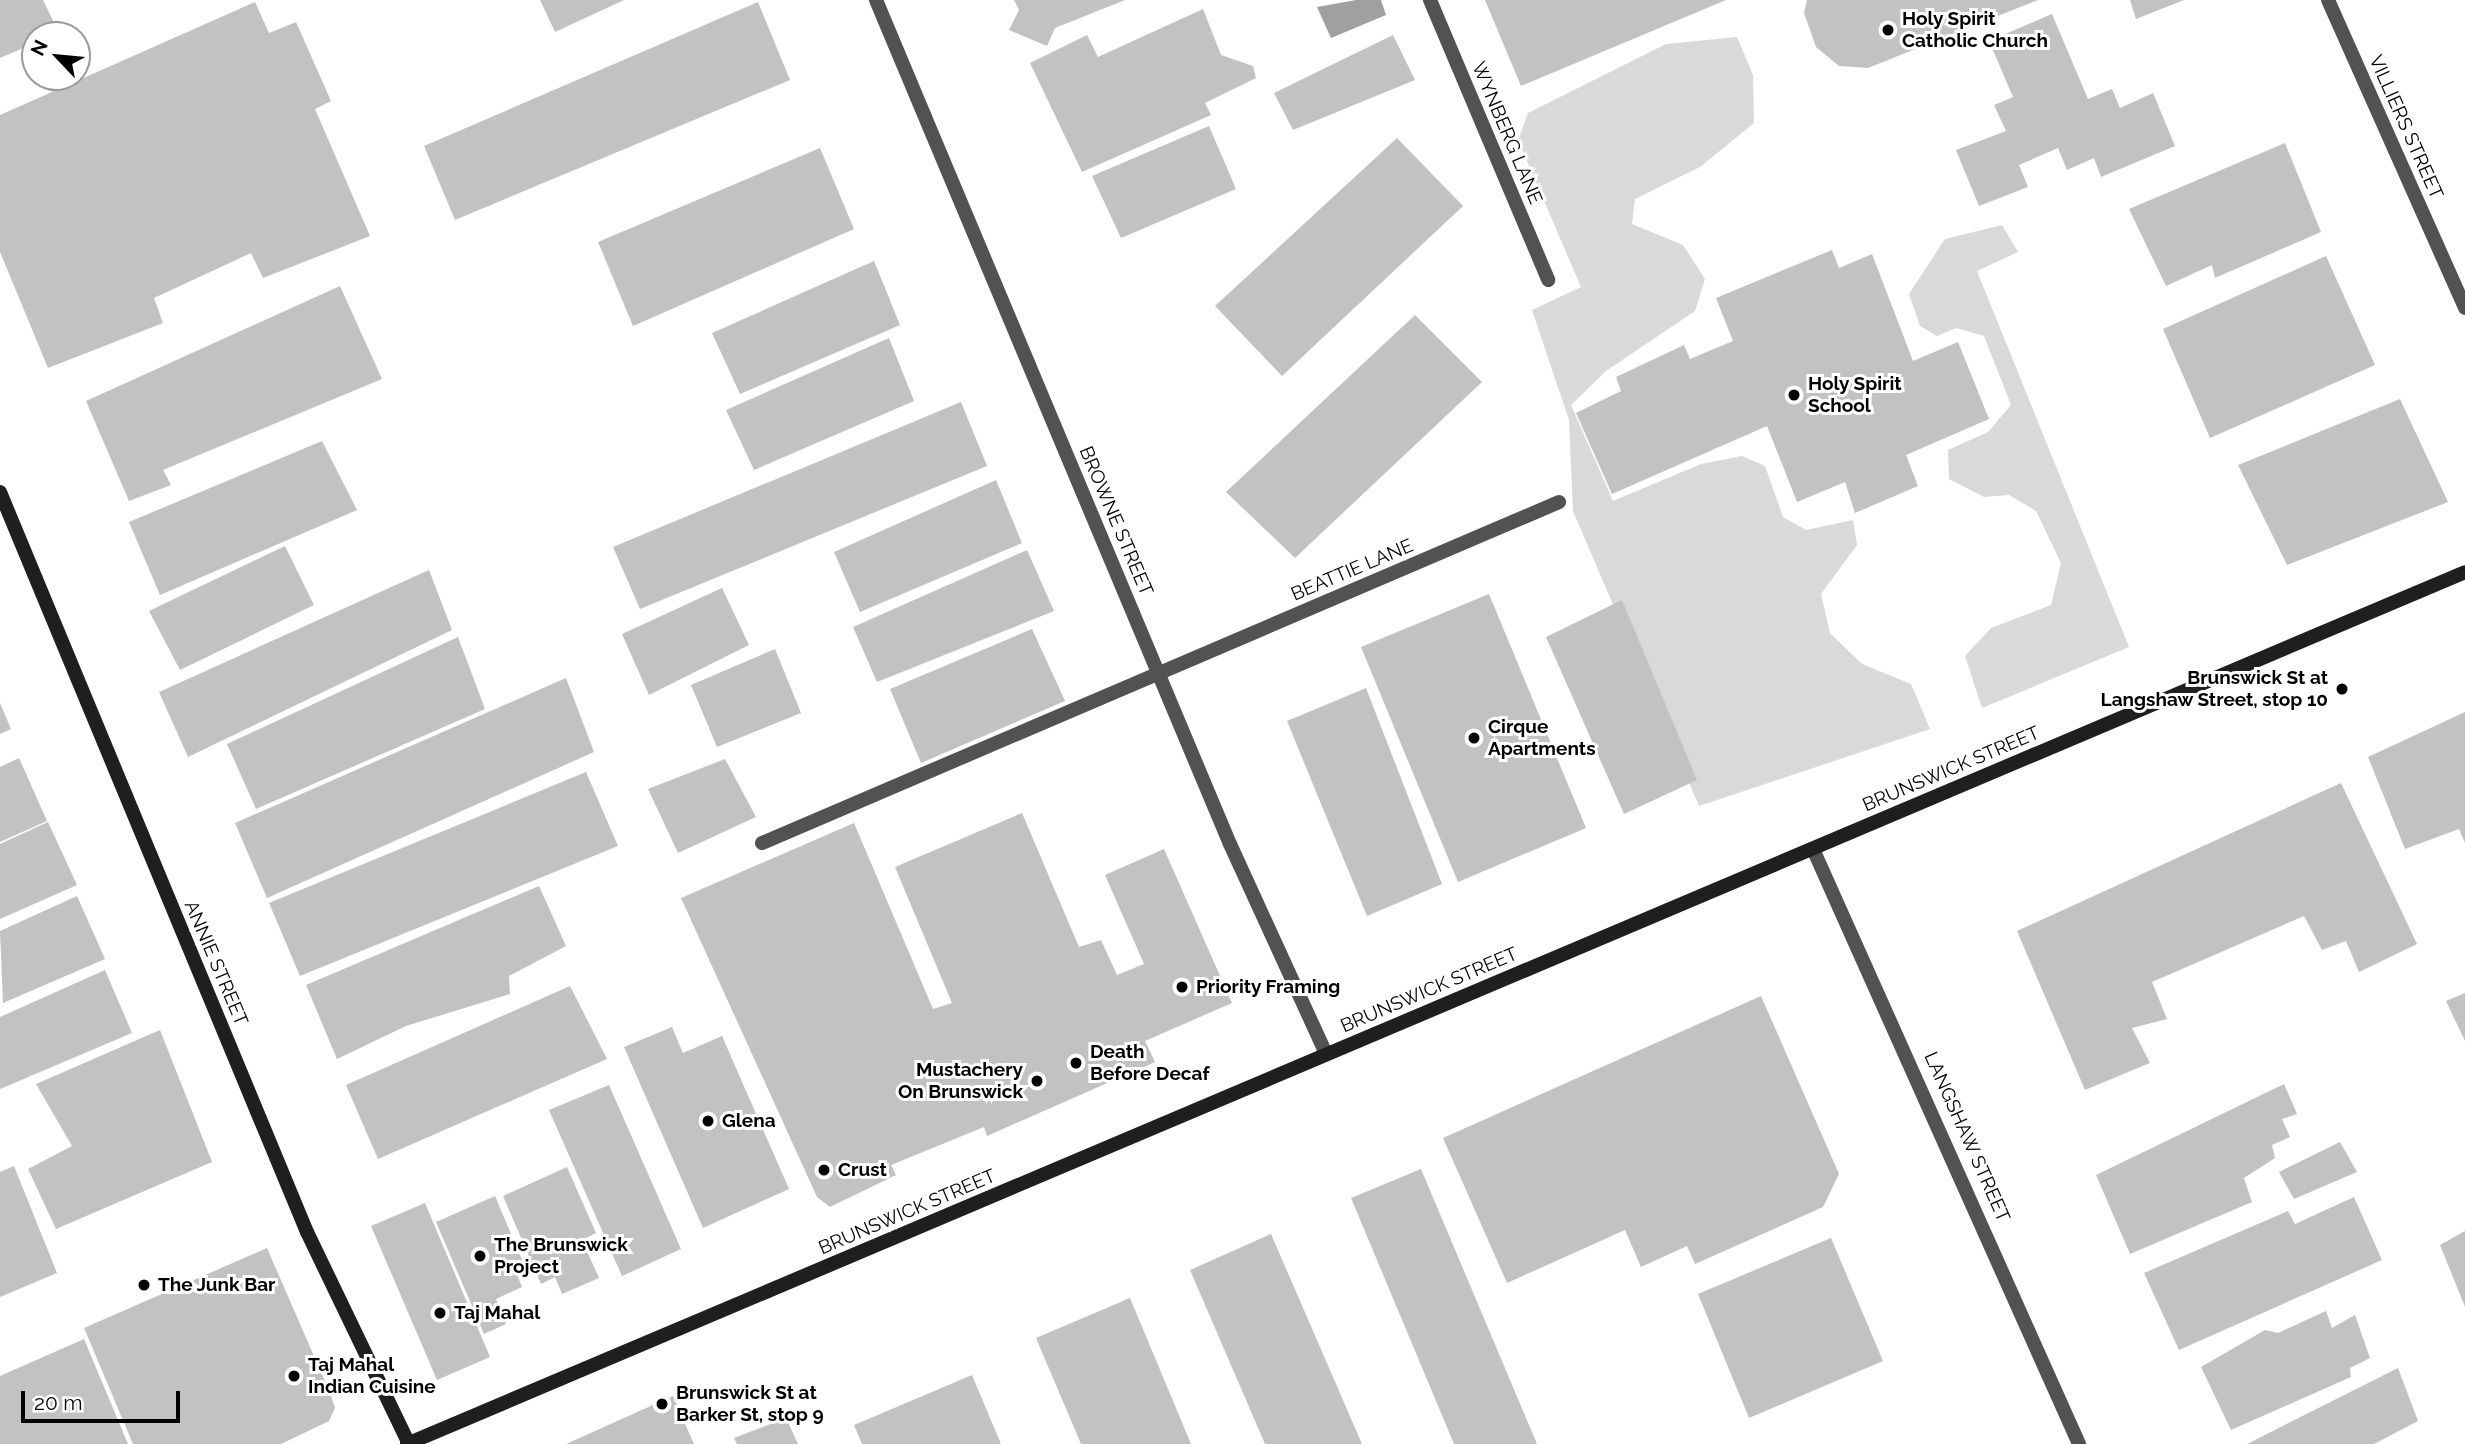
<!DOCTYPE html>
<html>
<head>
<meta charset="utf-8">
<style>
	body { margin:0 }
	#map { position:relative; width:2465px; height:1444px; overflow:hidden; background:#fff; font-family:Raleway,sans-serif }
	div>[style] { position:absolute }
	.green>* { inset:0; background:#d9d9d9 }
	.water>* { inset:0; background:#a0a0a0 }
	.building>* { inset:0; background:#c2c2c2 }
	.street>* { height:14px; margin:-7px; padding:0 7px; transform-origin:7px; border-radius:7px; background:#525252 }
	.secondary>* { height:14px; margin:-7px; padding:0 7px; transform-origin:7px; border-radius:7px; background:#1f1f1f }
	.dots>* { width:19px; height:19px; translate:-50% -50%; box-sizing:border-box; border:4px solid #fff; border-radius:50% }
	span { translate:-50% -50%; white-space:nowrap; text-align:center; line-height:1.15; -webkit-text-stroke:6px #fff; paint-order:stroke }
	.poi-label { font-size:19px; color:#000; font-weight:700 }
	.left { translate:0 -50%; text-align:left }
	.right { translate:-100% -50%; text-align:right }
	.street-label { font-size:19px; color:#000 }
	.north { position:absolute; left:21px; top:21px; width:70px; height:70px; box-sizing:border-box; background:#fff; border:2px solid #999; border-radius:50%; rotate:296deg; font-size:19px; font-weight:700; line-height:28px; text-align:center; color:#000 }
	.north::after { content:''; display:block; margin:auto; width:24px; height:32px; background:#000; clip-path:polygon(50% 0,100% 100%,50% 72%,0 100%) }
	.scale { position:absolute; left:21px; top:1391px; width:159px; height:32px; box-sizing:border-box; border:4px solid #000; border-top:0; padding-left:9px; font-size:21px; line-height:24px; white-space:nowrap; color:#000; -webkit-text-stroke:5px #fff; paint-order:stroke }
</style>
</head>
<body>
<div id="map">
	<div class="green">
		<i style="clip-path:polygon(1737px 37px,1753px 75px,1754px 123px,1700px 167px,1635px 199px,1632px 224px,1683px 245px,1705px 279px,1695px 311px,1606px 371px,1571px 405px,1613px 501px,1701px 464px,1742px 456px,1765px 466px,1783px 517px,1806px 530px,1853px 520px,1857px 545px,1821px 594px,1830px 633px,1862px 664px,1911px 684px,1930px 729px,1699px 806px,1573px 511px,1569px 420px,1532px 310px,1581px 287px,1518px 140px,1528px 113px,1666px 44px)"></i>
		<i style="clip-path:polygon(2002px 225px,2018px 252px,1977px 271px,2129px 647px,1982px 708px,1965px 656px,1991px 628px,2051px 605px,2061px 563px,2036px 511px,2009px 495px,1984px 497px,1949px 479px,1948px 450px,1988px 432px,2011px 405px,1984px 336px,1956px 328px,1937px 336px,1920px 326px,1909px 294px,1945px 239px)"></i>
	</div>
	<div class="water">
		<i style="clip-path:polygon(1356px 0,1381px 0,1386px 15px,1331px 38px,1317px 7px)"></i>
	</div>
	<div class="building">
		<i style="clip-path:polygon(0 0,43px 0,59px 33px,35px 35px,35px 43px,0 58px)"></i>
		<i style="clip-path:polygon(540px 0,624px 0,555px 32px)"></i>
		<i style="clip-path:polygon(1014px 0,1125px 0,1055px 28px,1047px 46px,1009px 30px,1019px 10px)"></i>
		<i style="clip-path:polygon(1485px 0,1726px 0,1521px 86px)"></i>
		<i style="clip-path:polygon(1807px 0,2038px 0,1868px 68px,1839px 66px,1816px 47px,1804px 13px)"></i>
		<i style="clip-path:polygon(2130px 0,2184px 0,2136px 19px)"></i>
		<i style="clip-path:polygon(255px 2px,269px 33px,296px 22px,331px 101px,315px 109px,370px 236px,263px 278px,251px 253px,154px 298px,163px 323px,48px 368px,0 252px,0 115px)"></i>
		<i style="clip-path:polygon(758px 2px,790px 80px,455px 220px,424px 146px)"></i>
		<i style="clip-path:polygon(1203px 9px,1221px 55px,1253px 66px,1256px 78px,1205px 103px,1211px 115px,1082px 172px,1030px 63px,1087px 35px,1098px 57px)"></i>
		<i style="clip-path:polygon(2052px 14px,2088px 99px,2112px 89px,2120px 108px,2153px 93px,2175px 146px,2101px 177px,2094px 158px,2067px 170px,2058px 148px,2019px 165px,2028px 187px,1979px 206px,1956px 150px,2006px 131px,1994px 105px,2013px 97px,1989px 41px)"></i>
		<i style="clip-path:polygon(1393px 35px,1415px 80px,1293px 130px,1274px 93px)"></i>
		<i style="clip-path:polygon(1209px 126px,1236px 189px,1121px 238px,1092px 176px)"></i>
		<i style="clip-path:polygon(1397px 138px,1463px 206px,1282px 376px,1215px 306px)"></i>
		<i style="clip-path:polygon(2285px 143px,2321px 232px,2215px 278px,2212px 265px,2166px 286px,2129px 209px)"></i>
		<i style="clip-path:polygon(820px 148px,854px 229px,633px 326px,598px 242px)"></i>
		<i style="clip-path:polygon(1832px 250px,1839px 268px,1872px 254px,1913px 361px,1958px 342px,1989px 419px,1906px 455px,1918px 486px,1855px 513px,1845px 482px,1797px 502px,1767px 426px,1612px 494px,1576px 413px,1621px 391px,1616px 377px,1684px 345px,1690px 359px,1733px 341px,1716px 298px)"></i>
		<i style="clip-path:polygon(2326px 256px,2375px 365px,2210px 438px,2163px 329px)"></i>
		<i style="clip-path:polygon(874px 261px,900px 325px,740px 394px,712px 333px)"></i>
		<i style="clip-path:polygon(340px 286px,382px 379px,163px 470px,171px 485px,129px 501px,86px 401px)"></i>
		<i style="clip-path:polygon(1415px 315px,1482px 382px,1295px 558px,1226px 492px)"></i>
		<i style="clip-path:polygon(889px 338px,914px 401px,754px 470px,726px 410px)"></i>
		<i style="clip-path:polygon(2400px 399px,2448px 502px,2287px 565px,2238px 465px)"></i>
		<i style="clip-path:polygon(961px 402px,987px 466px,640px 609px,613px 547px)"></i>
		<i style="clip-path:polygon(322px 441px,357px 510px,160px 595px,129px 522px)"></i>
		<i style="clip-path:polygon(996px 480px,1022px 543px,860px 612px,834px 552px)"></i>
		<i style="clip-path:polygon(285px 546px,314px 605px,180px 670px,149px 611px)"></i>
		<i style="clip-path:polygon(1027px 550px,1054px 611px,877px 682px,853px 627px)"></i>
		<i style="clip-path:polygon(429px 570px,452px 630px,188px 757px,159px 692px)"></i>
		<i style="clip-path:polygon(722px 588px,749px 645px,649px 695px,622px 634px)"></i>
		<i style="clip-path:polygon(1489px 594px,1586px 828px,1458px 882px,1361px 647px)"></i>
		<i style="clip-path:polygon(1622px 600px,1697px 780px,1624px 814px,1546px 637px)"></i>
		<i style="clip-path:polygon(1032px 629px,1065px 701px,921px 763px,890px 689px)"></i>
		<i style="clip-path:polygon(458px 637px,485px 709px,256px 809px,227px 744px)"></i>
		<i style="clip-path:polygon(775px 649px,801px 713px,717px 747px,691px 685px)"></i>
		<i style="clip-path:polygon(566px 678px,594px 752px,267px 898px,235px 823px)"></i>
		<i style="clip-path:polygon(1366px 688px,1442px 884px,1367px 916px,1287px 721px)"></i>
		<i style="clip-path:polygon(0 703px,11px 729px,0 734px)"></i>
		<i style="clip-path:polygon(2465px 712px,2465px 843px,2459px 829px,2405px 849px,2368px 757px)"></i>
		<i style="clip-path:polygon(19px 758px,47px 821px,0 842px,0 767px)"></i>
		<i style="clip-path:polygon(725px 759px,756px 817px,678px 853px,648px 789px)"></i>
		<i style="clip-path:polygon(586px 772px,618px 846px,300px 976px,269px 903px)"></i>
		<i style="clip-path:polygon(2341px 783px,2417px 944px,2359px 972px,2346px 941px,2322px 950px,2304px 916px,2152px 982px,2167px 1019px,2132px 1028px,2150px 1063px,2085px 1090px,2017px 931px)"></i>
		<i style="clip-path:polygon(1022px 813px,1079px 947px,1101px 940px,1117px 975px,1144px 964px,1105px 875px,1164px 849px,1232px 1003px,1145px 1041px,1155px 1062px,987px 1136px,984px 1127px,891px 1165px,896px 1175px,830px 1207px,817px 1197px,681px 898px,854px 823px,933px 1009px,952px 1003px,895px 867px)"></i>
		<i style="clip-path:polygon(48px 822px,77px 885px,0 919px,0 844px)"></i>
		<i style="clip-path:polygon(539px 886px,566px 946px,509px 976px,510px 994px,406px 1026px,337px 1059px,306px 985px)"></i>
		<i style="clip-path:polygon(77px 896px,105px 959px,3px 1003px,0 931px)"></i>
		<i style="clip-path:polygon(105px 970px,132px 1033px,0 1089px,0 1017px)"></i>
		<i style="clip-path:polygon(570px 986px,607px 1059px,378px 1159px,346px 1085px)"></i>
		<i style="clip-path:polygon(2465px 993px,2465px 1041px,2446px 1001px)"></i>
		<i style="clip-path:polygon(1761px 996px,1839px 1174px,1823px 1207px,1695px 1264px,1687px 1246px,1641px 1267px,1625px 1230px,1507px 1283px,1443px 1138px)"></i>
		<i style="clip-path:polygon(672px 1027px,683px 1053px,722px 1036px,789px 1189px,703px 1228px,624px 1047px)"></i>
		<i style="clip-path:polygon(160px 1030px,212px 1162px,56px 1229px,28px 1169px,72px 1146px,36px 1084px)"></i>
		<i style="clip-path:polygon(2284px 1084px,2297px 1114px,2282px 1119px,2290px 1137px,2272px 1145px,2275px 1158px,2244px 1178px,2252px 1202px,2130px 1254px,2096px 1175px)"></i>
		<i style="clip-path:polygon(609px 1085px,681px 1249px,622px 1276px,549px 1110px)"></i>
		<i style="clip-path:polygon(2340px 1142px,2357px 1172px,2294px 1199px,2279px 1172px)"></i>
		<i style="clip-path:polygon(14px 1166px,57px 1273px,0 1297px,0 1172px)"></i>
		<i style="clip-path:polygon(567px 1167px,596px 1233px,582px 1240px,599px 1278px,562px 1294px,555px 1277px,541px 1284px,503px 1196px)"></i>
		<i style="clip-path:polygon(1421px 1169px,1537px 1444px,1454px 1444px,1351px 1198px)"></i>
		<i style="clip-path:polygon(495px 1196px,525px 1267px,516px 1272px,522px 1287px,496px 1299px,506px 1324px,484px 1334px,436px 1222px)"></i>
		<i style="clip-path:polygon(2354px 1197px,2382px 1260px,2179px 1350px,2144px 1273px,2288px 1211px,2295px 1224px)"></i>
		<i style="clip-path:polygon(425px 1203px,490px 1357px,437px 1380px,371px 1226px)"></i>
		<i style="clip-path:polygon(2465px 1231px,2465px 1307px,2440px 1245px)"></i>
		<i style="clip-path:polygon(1271px 1234px,1362px 1444px,1265px 1444px,1190px 1270px)"></i>
		<i style="clip-path:polygon(1831px 1238px,1883px 1361px,1749px 1418px,1698px 1294px)"></i>
		<i style="clip-path:polygon(267px 1248px,330px 1393px,335px 1408px,329px 1421px,281px 1444px,133px 1444px,84px 1328px)"></i>
		<i style="clip-path:polygon(1130px 1298px,1191px 1444px,1081px 1444px,1036px 1338px)"></i>
		<i style="clip-path:polygon(2326px 1311px,2332px 1328px,2355px 1315px,2370px 1358px,2350px 1368px,2351px 1377px,2231px 1430px,2201px 1367px,2265px 1330px,2278px 1333px)"></i>
		<i style="clip-path:polygon(84px 1339px,128px 1444px,0 1444px,0 1376px)"></i>
		<i style="clip-path:polygon(2398px 1368px,2418px 1421px,2374px 1444px,2247px 1444px)"></i>
		<i style="clip-path:polygon(972px 1375px,1001px 1444px,862px 1444px,854px 1425px)"></i>
		<i style="clip-path:polygon(673px 1396px,694px 1444px,566px 1444px)"></i>
		<i style="clip-path:polygon(786px 1418px,798px 1444px,737px 1444px,734px 1438px)"></i>
	</div>
	<div class="street">
		<i style="left:876px;top:0;width:915px;rotate:67.25deg"></i>
		<i style="left:1230px;top:844px;width:231px;rotate:65.4deg"></i>
		<i style="left:1430px;top:0;width:304px;rotate:67.1deg"></i>
		<i style="left:2328px;top:0;width:337px;rotate:66deg"></i>
		<i style="left:762px;top:843px;width:867px;rotate:-23.16deg"></i>
		<i style="left:1813px;top:849px;width:652px;rotate:65.91deg"></i>
	</div>
	<div class="secondary">
		<i style="left:0;top:492px;width:801px;rotate:67.47deg"></i>
		<i style="left:307px;top:1232px;width:235px;rotate:64.3deg"></i>
		<i style="left:407px;top:1444px;width:2235px;rotate:-22.96deg"></i>
	</div>
	<div class="dots">
		<i style="left:1888px;top:30px;background:#000"></i>
		<i style="left:1794px;top:395px;background:#000"></i>
		<i style="left:2342px;top:689px;background:#000"></i>
		<i style="left:1474px;top:738px;background:#000"></i>
		<i style="left:1182px;top:987px;background:#000"></i>
		<i style="left:1076px;top:1063px;background:#000"></i>
		<i style="left:1037px;top:1081px;background:#000"></i>
		<i style="left:708px;top:1121px;background:#000"></i>
		<i style="left:824px;top:1170px;background:#000"></i>
		<i style="left:480px;top:1256px;background:#000"></i>
		<i style="left:144px;top:1285px;background:#000"></i>
		<i style="left:440px;top:1313px;background:#000"></i>
		<i style="left:294px;top:1376px;background:#000"></i>
		<i style="left:662px;top:1404px;background:#000"></i>
	</div>
	<div class="poi-label">
		<span class="left" style="left:1902px;top:30px">Holy Spirit<br>Catholic Church</span>
		<span class="left" style="left:1808px;top:395px">Holy Spirit<br>School</span>
		<span class="right" style="left:2328px;top:689px">Brunswick St at<br>Langshaw Street, stop 10</span>
		<span class="left" style="left:1488px;top:738px">Cirque<br>Apartments</span>
		<span class="left" style="left:1196px;top:987px">Priority Framing</span>
		<span class="left" style="left:1090px;top:1063px">Death<br>Before Decaf</span>
		<span class="right" style="left:1023px;top:1081px">Mustachery<br>On Brunswick</span>
		<span class="left" style="left:722px;top:1121px">Glena</span>
		<span class="left" style="left:838px;top:1170px">Crust</span>
		<span class="left" style="left:494px;top:1256px">The Brunswick<br>Project</span>
		<span class="left" style="left:158px;top:1285px">The Junk Bar</span>
		<span class="left" style="left:454px;top:1313px">Taj Mahal</span>
		<span class="left" style="left:308px;top:1376px">Taj Mahal<br>Indian Cuisine</span>
		<span class="left" style="left:676px;top:1404px">Brunswick St at<br>Barker St, stop 9</span>
	</div>
	<div class="street-label">
		<span style="left:2406px;top:127px;rotate:66deg">VILLIERS STREET</span>
		<span style="left:1507px;top:133px;rotate:67deg">WYNBERG LANE</span>
		<span style="left:1116px;top:521px;rotate:67deg">BROWNE STREET</span>
		<span style="left:1352px;top:570px;rotate:-23deg">BEATTIE LANE</span>
		<span style="left:1951px;top:769px;rotate:-23deg">BRUNSWICK STREET</span>
		<span style="left:216px;top:963px;rotate:67deg">ANNIE STREET</span>
		<span style="left:1429px;top:990px;rotate:-23deg">BRUNSWICK STREET</span>
		<span style="left:1967px;top:1137px;rotate:66deg">LANGSHAW STREET</span>
		<span style="left:907px;top:1212px;rotate:-23deg">BRUNSWICK STREET</span>
	</div>
	<div class="north">N</div>
	<div class="scale">20 m</div>
</div>
</body>
</html>
